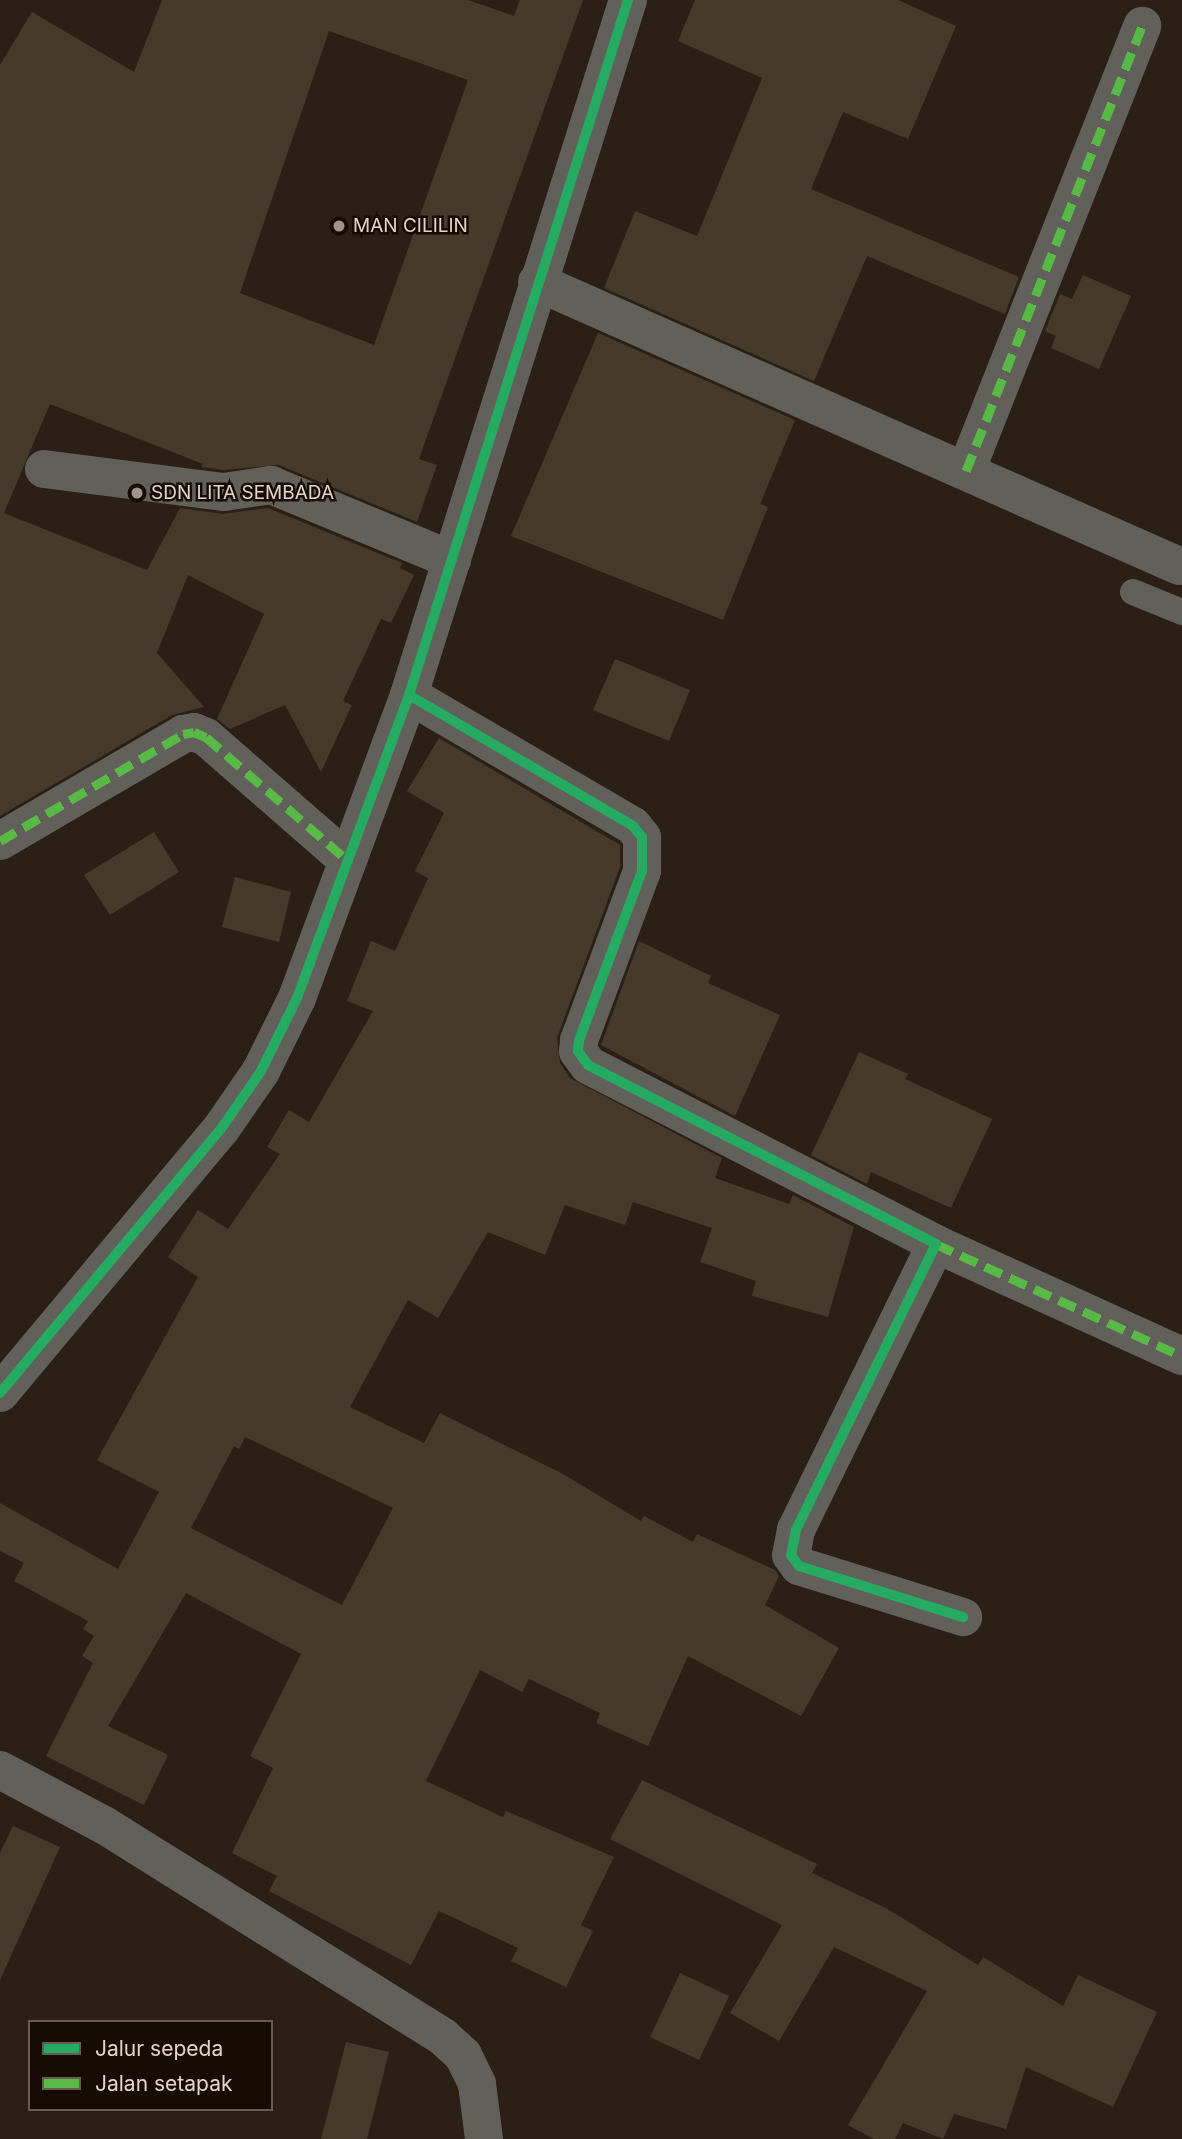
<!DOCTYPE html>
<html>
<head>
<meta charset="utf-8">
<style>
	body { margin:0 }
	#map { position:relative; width:1182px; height:2139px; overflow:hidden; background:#2c2016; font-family:Inter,sans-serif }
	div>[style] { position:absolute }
	.building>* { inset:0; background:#463a2b }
	.lane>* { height:26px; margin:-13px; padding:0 13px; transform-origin:13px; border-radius:13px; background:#61605b }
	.street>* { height:38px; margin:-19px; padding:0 19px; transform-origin:19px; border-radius:19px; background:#61605b }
	.quiet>* { height:9px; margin-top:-4.5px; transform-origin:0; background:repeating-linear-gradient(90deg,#58b947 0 18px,transparent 0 27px) }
	.cycleway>* { height:10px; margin:-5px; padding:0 5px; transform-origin:5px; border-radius:5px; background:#26ab63 }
	.dots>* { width:19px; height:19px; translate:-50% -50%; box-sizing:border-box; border:4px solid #160c05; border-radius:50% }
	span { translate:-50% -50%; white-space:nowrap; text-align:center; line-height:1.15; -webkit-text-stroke:5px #160c05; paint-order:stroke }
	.poi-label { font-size:19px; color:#e2d2c7 }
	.left { translate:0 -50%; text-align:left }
	.legend { position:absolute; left:28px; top:2020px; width:245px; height:91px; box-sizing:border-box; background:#160c05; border:2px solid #685b53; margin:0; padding:9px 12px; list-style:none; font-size:21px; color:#e2d2c7 }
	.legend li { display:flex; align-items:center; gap:14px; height:35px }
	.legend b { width:35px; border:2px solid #685b53 }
</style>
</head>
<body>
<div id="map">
	<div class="building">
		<i style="clip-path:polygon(evenodd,162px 0,468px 0,514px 16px,520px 0,583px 0,419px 459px,437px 465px,417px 522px,279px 465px,224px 470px,201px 467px,203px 464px,50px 404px,4px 513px,147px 570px,180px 508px,222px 514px,268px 508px,402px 563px,400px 568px,414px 575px,391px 623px,381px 619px,343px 701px,352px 705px,321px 772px,285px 705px,230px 729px,217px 719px,264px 614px,188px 575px,157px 653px,204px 707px,172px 715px,0 816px,0 65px,32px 12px,134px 72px,162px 0,329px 31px,468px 80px,374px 345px,240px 293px,329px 31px)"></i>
		<i style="clip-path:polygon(695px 0,898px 0,956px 26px,908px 139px,843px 112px,811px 189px,1019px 277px,1005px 314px,867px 256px,814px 381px,604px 288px,635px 211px,697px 236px,762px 78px,678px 41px)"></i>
		<i style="clip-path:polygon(1083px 275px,1131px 296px,1099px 369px,1051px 348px,1056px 336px,1045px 331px,1060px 294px,1072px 299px)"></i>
		<i style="clip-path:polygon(598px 333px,795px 420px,760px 504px,768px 507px,723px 620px,511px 536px)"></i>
		<i style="clip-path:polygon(615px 659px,690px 690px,669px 741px,593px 710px)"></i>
		<i style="clip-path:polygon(evenodd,439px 738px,620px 845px,620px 867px,557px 1038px,560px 1063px,570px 1078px,722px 1158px,715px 1178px,789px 1204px,793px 1195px,854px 1227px,828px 1317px,752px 1296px,756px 1281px,700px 1262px,712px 1228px,633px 1202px,625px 1225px,565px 1205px,545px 1255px,488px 1232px,438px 1318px,408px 1300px,350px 1407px,424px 1443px,440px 1413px,563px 1474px,641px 1521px,644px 1516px,693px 1542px,697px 1534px,775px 1570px,779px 1576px,765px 1605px,839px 1648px,801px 1716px,688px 1656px,648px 1746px,596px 1723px,600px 1713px,529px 1679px,522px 1692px,480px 1670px,426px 1781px,503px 1817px,506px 1811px,614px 1857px,581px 1925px,593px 1931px,566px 1987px,511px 1961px,518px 1948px,439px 1911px,411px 1965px,269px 1891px,277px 1876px,232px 1853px,273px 1768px,250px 1756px,301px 1654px,186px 1593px,108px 1726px,168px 1755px,144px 1805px,46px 1756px,93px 1663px,82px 1656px,94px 1636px,83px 1629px,88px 1621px,14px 1581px,24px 1563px,0 1551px,0 1503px,118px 1569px,159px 1492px,97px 1460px,198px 1277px,168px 1257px,198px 1210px,228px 1229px,280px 1154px,267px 1147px,289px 1110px,309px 1122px,373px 1011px,347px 1001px,371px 941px,395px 951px,428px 878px,415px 871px,444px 813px,407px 791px,439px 738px,245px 1437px,393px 1508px,342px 1605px,191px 1528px,234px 1446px,239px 1449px,245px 1437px)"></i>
		<i style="clip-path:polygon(154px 832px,179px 872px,110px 915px,84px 875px)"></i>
		<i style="clip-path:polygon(235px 877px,291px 892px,279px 942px,222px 927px)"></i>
		<i style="clip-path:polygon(639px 941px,711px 976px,708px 983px,780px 1015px,735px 1116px,601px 1045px)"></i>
		<i style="clip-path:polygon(859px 1052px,908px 1074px,905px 1079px,992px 1119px,951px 1208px,871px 1172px,867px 1184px,811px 1155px)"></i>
		<i style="clip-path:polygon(642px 1780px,817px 1864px,812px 1873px,886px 1908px,978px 1965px,983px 1957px,1063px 2006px,1078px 1975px,1157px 2012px,1113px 2107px,1026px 2067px,1006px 2129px,954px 2114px,943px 2139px,903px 2123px,895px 2139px,874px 2139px,848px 2125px,927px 1991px,834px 1947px,779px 2041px,730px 2013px,782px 1925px,610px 1839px)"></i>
		<i style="clip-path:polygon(13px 1826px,60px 1847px,0 1980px,0 1853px)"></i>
		<i style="clip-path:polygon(680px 1973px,729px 1996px,699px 2060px,650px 2037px)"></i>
		<i style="clip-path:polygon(346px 2042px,389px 2052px,367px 2139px,321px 2139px)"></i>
	</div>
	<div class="lane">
		<i style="left:1133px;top:592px;width:53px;rotate:22.2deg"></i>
	</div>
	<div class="street">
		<i style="left:537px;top:282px;width:702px;rotate:23.86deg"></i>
		<i style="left:44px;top:469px;width:181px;rotate:7.3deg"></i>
		<i style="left:224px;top:492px;width:48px;rotate:-8.5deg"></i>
		<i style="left:271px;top:485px;width:196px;rotate:22.5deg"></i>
		<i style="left:966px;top:471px;width:479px;rotate:-68.4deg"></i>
		<i style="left:409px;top:695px;width:259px;rotate:30.3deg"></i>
		<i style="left:633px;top:826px;width:14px;rotate:51deg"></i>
		<i style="left:642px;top:837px;width:34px;rotate:90deg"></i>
		<i style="left:642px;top:871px;width:180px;rotate:110.4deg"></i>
		<i style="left:579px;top:1040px;width:11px;rotate:95deg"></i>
		<i style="left:578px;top:1051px;width:17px;rotate:54deg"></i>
		<i style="left:588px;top:1065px;width:391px;rotate:27.2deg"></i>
		<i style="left:936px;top:1244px;width:318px;rotate:116.1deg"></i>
		<i style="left:796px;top:1530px;width:25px;rotate:101deg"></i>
		<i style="left:791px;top:1555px;width:14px;rotate:54deg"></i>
		<i style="left:799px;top:1566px;width:172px;rotate:17.3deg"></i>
		<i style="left:0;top:841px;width:212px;rotate:-30.3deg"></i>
		<i style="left:183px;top:734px;width:11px;rotate:-10deg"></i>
		<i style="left:194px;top:732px;width:13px;rotate:23deg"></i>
		<i style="left:206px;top:737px;width:187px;rotate:41.1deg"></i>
		<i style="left:936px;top:1244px;width:270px;rotate:24.5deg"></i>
		<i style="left:0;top:1393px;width:344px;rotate:-50.1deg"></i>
		<i style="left:221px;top:1129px;width:70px;rotate:-55.4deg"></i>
		<i style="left:261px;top:1071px;width:81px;rotate:-63.7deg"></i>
		<i style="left:297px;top:998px;width:323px;rotate:-69.7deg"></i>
		<i style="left:409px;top:695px;width:729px;rotate:-72.51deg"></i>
		<i style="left:0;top:1770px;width:118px;rotate:27.9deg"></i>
		<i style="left:104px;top:1825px;width:400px;rotate:32deg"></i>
		<i style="left:443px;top:2037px;width:27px;rotate:42deg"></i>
		<i style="left:463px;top:2055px;width:32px;rotate:64deg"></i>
		<i style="left:477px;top:2084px;width:55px;rotate:82.7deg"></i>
	</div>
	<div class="quiet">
		<i style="left:966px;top:471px;width:479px;rotate:-68.4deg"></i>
		<i style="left:0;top:841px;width:212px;rotate:-30.3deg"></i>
		<i style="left:183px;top:734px;width:11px;rotate:-10deg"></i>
		<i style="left:194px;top:732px;width:13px;rotate:23deg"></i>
		<i style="left:206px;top:737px;width:187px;rotate:41.1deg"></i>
		<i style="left:936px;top:1244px;width:270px;rotate:24.5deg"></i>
	</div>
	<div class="cycleway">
		<i style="left:409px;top:695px;width:259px;rotate:30.3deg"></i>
		<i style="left:633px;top:826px;width:14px;rotate:51deg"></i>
		<i style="left:642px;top:837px;width:34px;rotate:90deg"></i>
		<i style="left:642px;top:871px;width:180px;rotate:110.4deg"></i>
		<i style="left:579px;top:1040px;width:11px;rotate:95deg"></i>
		<i style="left:578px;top:1051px;width:17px;rotate:54deg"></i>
		<i style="left:588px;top:1065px;width:391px;rotate:27.2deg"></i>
		<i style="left:936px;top:1244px;width:318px;rotate:116.1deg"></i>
		<i style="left:796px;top:1530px;width:25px;rotate:101deg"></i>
		<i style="left:791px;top:1555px;width:14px;rotate:54deg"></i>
		<i style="left:799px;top:1566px;width:172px;rotate:17.3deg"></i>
		<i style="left:0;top:1393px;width:344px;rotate:-50.1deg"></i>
		<i style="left:221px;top:1129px;width:70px;rotate:-55.4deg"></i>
		<i style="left:261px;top:1071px;width:81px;rotate:-63.7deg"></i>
		<i style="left:297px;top:998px;width:323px;rotate:-69.7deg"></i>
		<i style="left:409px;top:695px;width:729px;rotate:-72.51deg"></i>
	</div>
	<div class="dots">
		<i style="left:339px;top:226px;background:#a29489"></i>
		<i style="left:137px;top:493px;background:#a29489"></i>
	</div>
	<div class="poi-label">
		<span class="left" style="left:353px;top:226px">MAN CILILIN</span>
		<span class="left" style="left:151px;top:493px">SDN LITA SEMBADA</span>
	</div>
	<ul class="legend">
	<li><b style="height:9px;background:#26ab63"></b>Jalur sepeda</li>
	<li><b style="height:9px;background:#58b947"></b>Jalan setapak</li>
	</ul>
</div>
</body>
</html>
